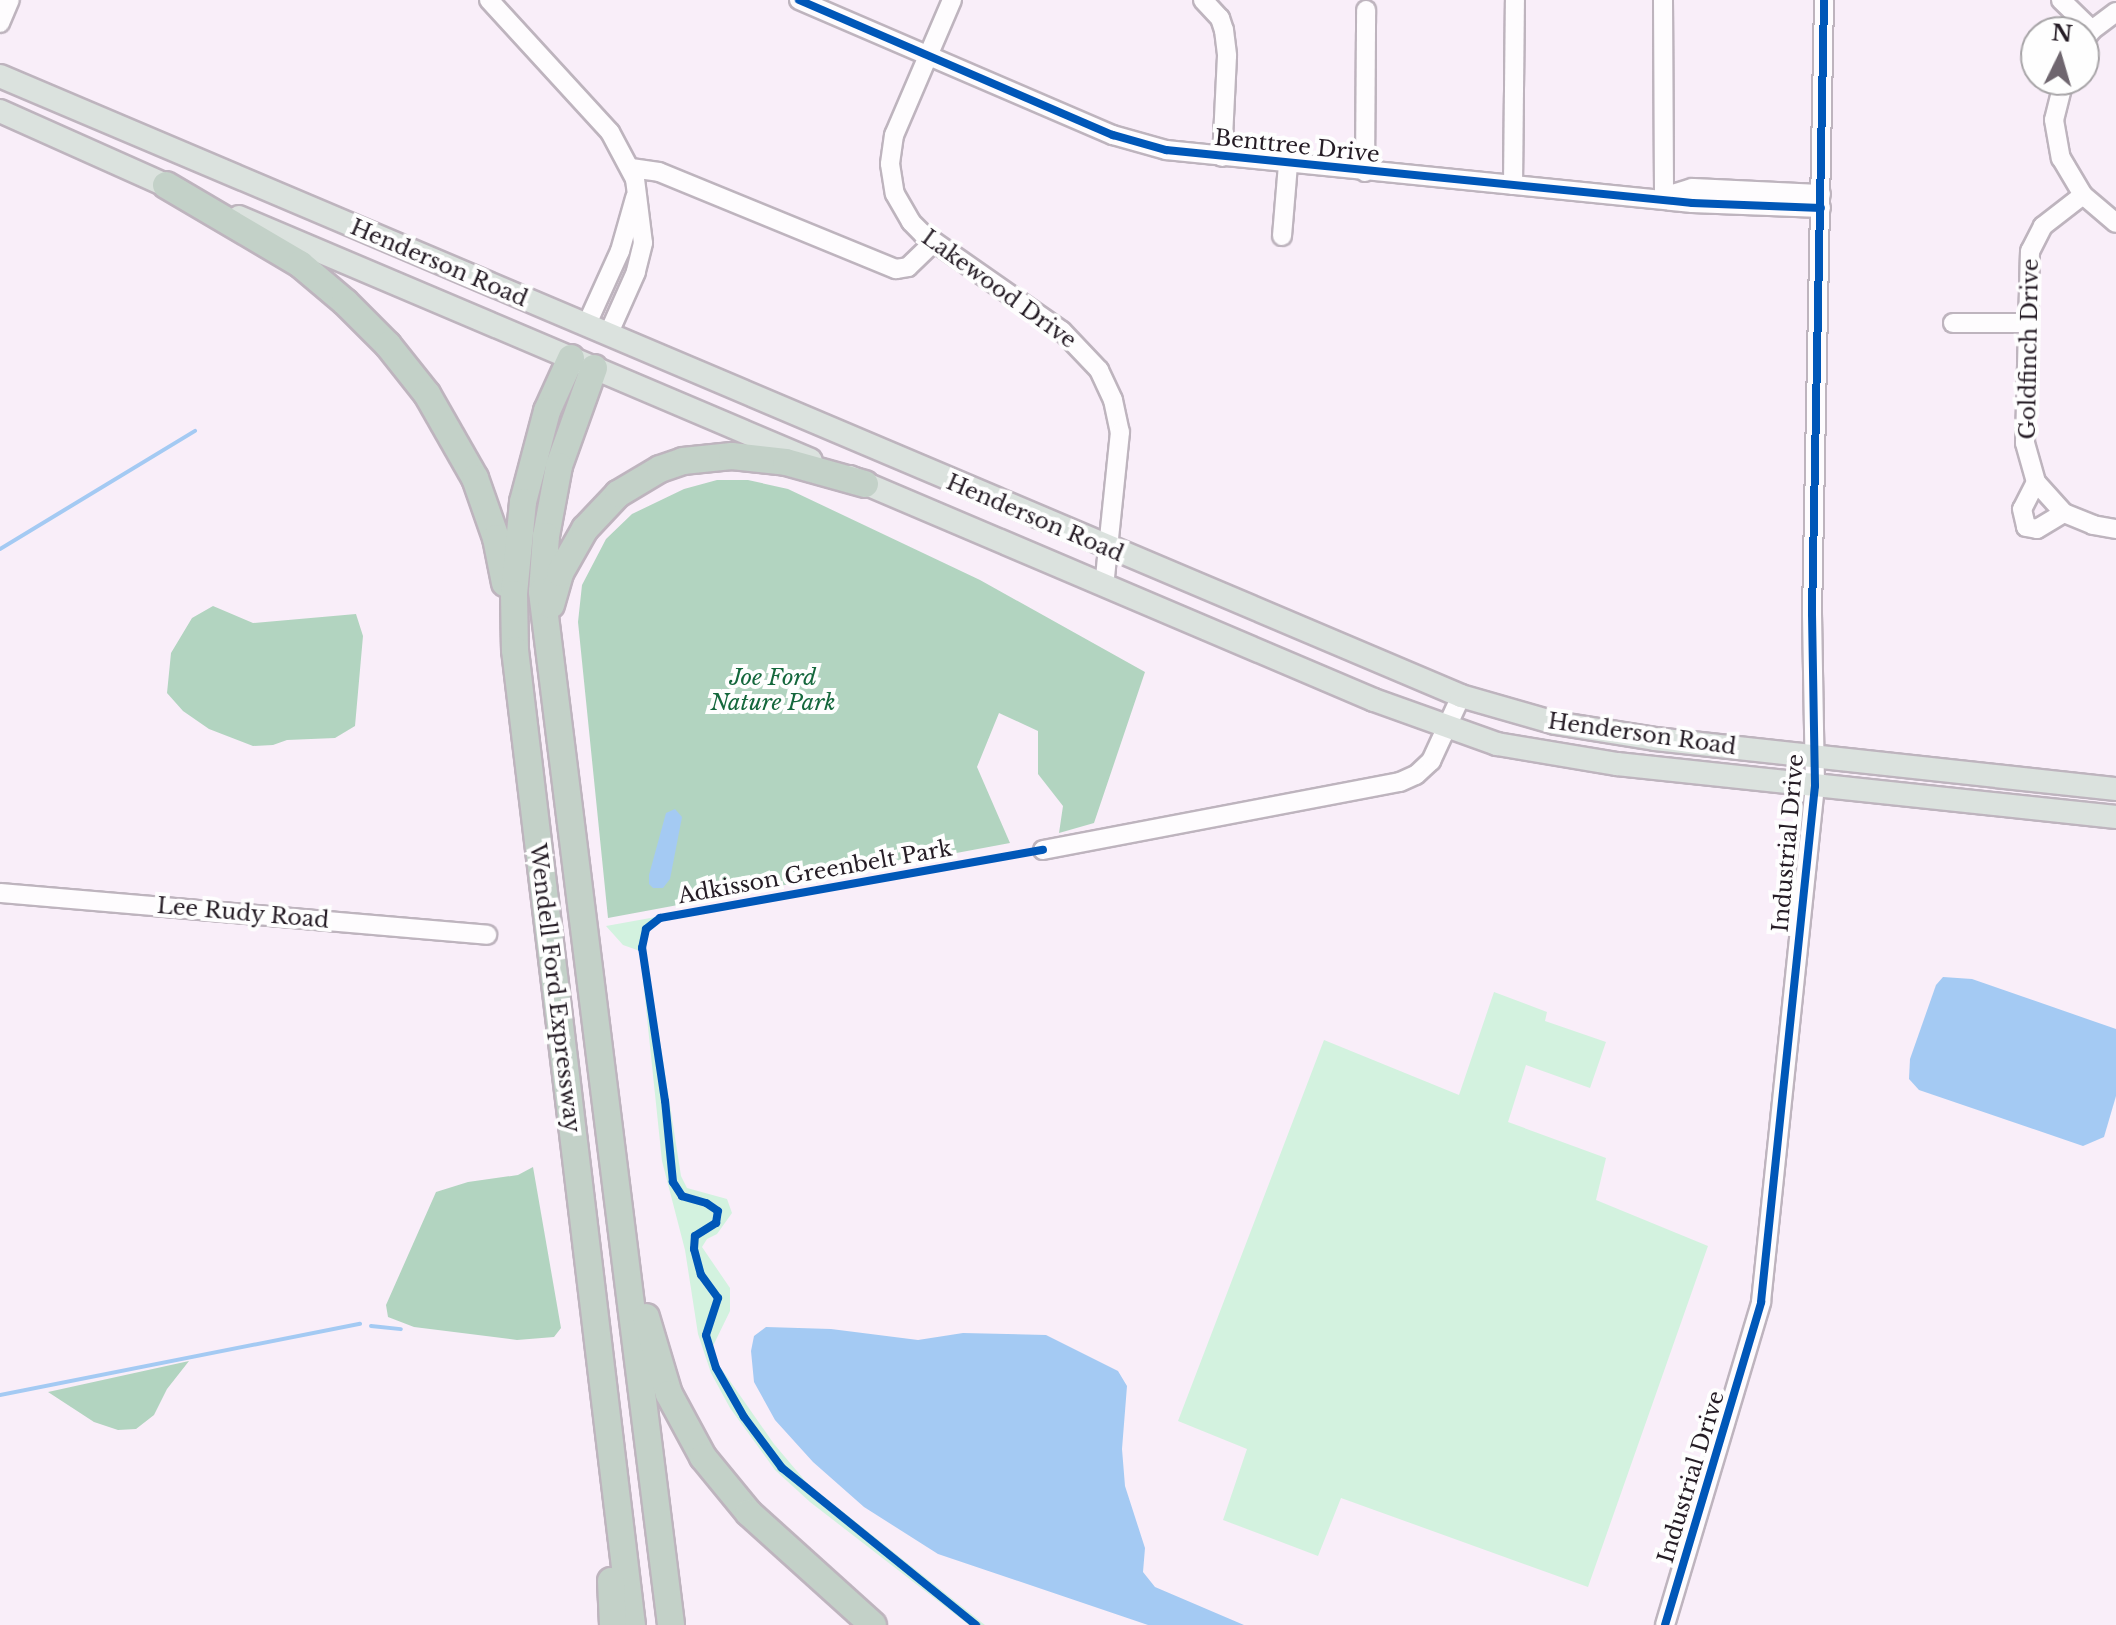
<!DOCTYPE html>
<html>
<head>
<meta charset="utf-8">
<style>
	body { margin:0 }
	#map { position:relative; width:2116px; height:1625px; overflow:hidden; background:#f9eef9; font-family:"Libre Baskerville",serif }
	div>[style] { position:absolute }
	.green>* { inset:0; background:#d3f2df }
	.forest>* { inset:0; background:#b2d4c0 }
	.water>* { inset:0; background:#a4caf3 }
	.stream>* { height:4px; margin:-2px; padding:0 2px; transform-origin:2px; border-radius:2px; background:#a4caf3 }
	.roads { filter:drop-shadow(2px 0 #beb4be) drop-shadow(-2px 0 #beb4be) drop-shadow(0 2px #beb4be) drop-shadow(0 -2px #beb4be) }
	.minor>* { height:18px; margin:-9px; padding:0 9px; transform-origin:9px; border-radius:9px; background:#fefcfe }
	.major>* { height:22px; margin:-11px; padding:0 11px; transform-origin:11px; border-radius:11px; background:#dbe2de }
	.highway>* { height:26px; margin:-13px; padding:0 13px; transform-origin:13px; border-radius:13px; background:#c3d1c8 }
	.cycleway>* { height:8px; margin:-4px; padding:0 4px; transform-origin:4px; border-radius:4px; background:#0057b8 }
	span { translate:-50% -50%; white-space:nowrap; text-align:center; line-height:1.15; -webkit-text-stroke:8px #fefefe; paint-order:stroke }
	.street-label { font-size:22px; color:#251c25 }
	.park-label { font-size:22px; color:#14673c; font-style:italic }
	.north { position:absolute; left:2020px; top:16px; width:80px; height:80px; box-sizing:border-box; background:#fefefe; border:2px solid #a7a4a7; border-radius:50%; rotate:5deg; font-size:22px; font-weight:700; line-height:32px; text-align:center; color:#251c25 }
	.north::after { content:''; display:block; margin:auto; width:28px; height:36px; background:#6f666f; clip-path:polygon(50% 0,100% 100%,50% 72%,0 100%) }
</style>
</head>
<body>
<div id="map">
	<div class="green">
		<i style="clip-path:polygon(1045px 847px,1045px 852px,661px 920px,647px 929px,645px 945px,681px 1176px,687px 1188px,727px 1199px,732px 1213px,717px 1234px,707px 1239px,702px 1247px,730px 1288px,730px 1311px,712px 1348px,718px 1364px,774px 1444px,807px 1483px,985px 1625px,969px 1625px,810px 1502px,775px 1470px,730px 1408px,711px 1373px,698px 1334px,685px 1250px,662px 1161px,640px 951px,623px 945px,606px 926px)"></i>
		<i style="clip-path:polygon(1494px 992px,1547px 1012px,1545px 1021px,1606px 1042px,1590px 1088px,1526px 1065px,1508px 1122px,1606px 1158px,1596px 1200px,1708px 1246px,1588px 1587px,1341px 1498px,1318px 1556px,1223px 1520px,1247px 1449px,1178px 1421px,1324px 1040px,1459px 1095px)"></i>
	</div>
	<div class="forest">
		<i style="clip-path:polygon(717px 480px,748px 480px,788px 489px,980px 580px,1145px 672px,1094px 823px,1059px 833px,1063px 806px,1038px 774px,1038px 731px,999px 713px,977px 767px,1010px 843px,608px 918px,578px 622px,582px 585px,606px 539px,632px 514px,684px 489px)"></i>
		<i style="clip-path:polygon(213px 606px,253px 623px,356px 614px,363px 636px,355px 726px,335px 738px,287px 740px,273px 745px,253px 746px,209px 729px,183px 711px,167px 693px,171px 653px,192px 618px)"></i>
		<i style="clip-path:polygon(533px 1167px,561px 1328px,554px 1337px,517px 1340px,414px 1327px,388px 1317px,386px 1305px,436px 1192px,468px 1182px,518px 1175px)"></i>
		<i style="clip-path:polygon(189px 1361px,167px 1389px,154px 1415px,136px 1429px,118px 1430px,94px 1422px,48px 1392px)"></i>
	</div>
	<div class="water">
		<i style="clip-path:polygon(675px 809px,682px 817px,670px 879px,663px 888px,653px 888px,649px 884px,649px 875px,666px 813px)"></i>
		<i style="clip-path:polygon(1943px 977px,1972px 979px,2116px 1029px,2116px 1096px,2104px 1137px,2083px 1146px,1919px 1090px,1909px 1079px,1910px 1059px,1936px 985px)"></i>
		<i style="clip-path:polygon(766px 1327px,831px 1329px,918px 1340px,963px 1333px,1046px 1335px,1118px 1371px,1127px 1386px,1122px 1449px,1125px 1486px,1145px 1548px,1143px 1572px,1155px 1587px,1244px 1625px,1148px 1625px,938px 1554px,864px 1507px,813px 1462px,775px 1420px,754px 1382px,751px 1351px,754px 1336px)"></i>
	</div>
	<div class="stream">
		<i style="left:0;top:549px;width:228px;rotate:-31.2deg"></i>
		<i style="left:371px;top:1326px;width:30px;rotate:6deg"></i>
		<i style="left:0;top:1395px;width:367px;rotate:-11.2deg"></i>
	</div>
	<div class="roads">
		<div class="minor">
			<i style="left:489px;top:0;width:179px;rotate:47.5deg"></i>
			<i style="left:610px;top:132px;width:53px;rotate:62deg"></i>
			<i style="left:635px;top:179px;width:64px;rotate:82.9deg"></i>
			<i style="left:643px;top:243px;width:30px;rotate:104deg"></i>
			<i style="left:636px;top:272px;width:69px;rotate:114deg"></i>
			<i style="left:799px;top:0;width:342px;rotate:23.3deg"></i>
			<i style="left:1113px;top:135px;width:55px;rotate:15.8deg"></i>
			<i style="left:1166px;top:150px;width:529px;rotate:5.75deg"></i>
			<i style="left:1692px;top:203px;width:129px;rotate:2.2deg"></i>
			<i style="left:952px;top:0;width:147px;rotate:113.2deg"></i>
			<i style="left:894px;top:135px;width:29px;rotate:98deg"></i>
			<i style="left:890px;top:164px;width:30px;rotate:81deg"></i>
			<i style="left:895px;top:194px;width:32px;rotate:60deg"></i>
			<i style="left:911px;top:222px;width:17px;rotate:45deg"></i>
			<i style="left:923px;top:234px;width:169px;rotate:34.9deg"></i>
			<i style="left:1062px;top:331px;width:54px;rotate:46.5deg"></i>
			<i style="left:1099px;top:370px;width:33px;rotate:65deg"></i>
			<i style="left:1113px;top:400px;width:33px;rotate:78deg"></i>
			<i style="left:1120px;top:432px;width:155px;rotate:95.9deg"></i>
			<i style="left:1203px;top:0;width:25px;rotate:47deg"></i>
			<i style="left:1220px;top:18px;width:13px;rotate:72deg"></i>
			<i style="left:1224px;top:30px;width:26px;rotate:83deg"></i>
			<i style="left:1227px;top:56px;width:101px;rotate:92.8deg"></i>
			<i style="left:1663px;top:0;width:197px;rotate:89.7deg"></i>
			<i style="left:2061px;top:0;width:43px;rotate:44.1deg"></i>
			<i style="left:0;top:23px;width:25px;rotate:-67deg"></i>
			<i style="left:2084px;top:41px;width:14px;rotate:-54deg"></i>
			<i style="left:2092px;top:30px;width:30px;rotate:-37deg"></i>
			<i style="left:2064px;top:80px;width:41px;rotate:104deg"></i>
			<i style="left:2054px;top:120px;width:39px;rotate:80deg"></i>
			<i style="left:2061px;top:158px;width:43px;rotate:59.3deg"></i>
			<i style="left:2083px;top:195px;width:43px;rotate:40.3deg"></i>
			<i style="left:631px;top:168px;width:28px;rotate:8deg"></i>
			<i style="left:659px;top:172px;width:256px;rotate:22.3deg"></i>
			<i style="left:896px;top:269px;width:12px;rotate:-9deg"></i>
			<i style="left:908px;top:267px;width:36px;rotate:-44deg"></i>
			<i style="left:1365px;top:172px;width:162px;rotate:-89.6deg"></i>
			<i style="left:1513px;top:185px;width:185px;rotate:-89.4deg"></i>
			<i style="left:2083px;top:195px;width:51px;rotate:142.2deg"></i>
			<i style="left:2043px;top:226px;width:28px;rotate:117deg"></i>
			<i style="left:2030px;top:251px;width:192px;rotate:91.5deg"></i>
			<i style="left:2025px;top:443px;width:41px;rotate:74.2deg"></i>
			<i style="left:2036px;top:482px;width:42px;rotate:47.9deg"></i>
			<i style="left:2064px;top:513px;width:31px;rotate:22deg"></i>
			<i style="left:2093px;top:525px;width:23px;rotate:10deg"></i>
			<i style="left:1666px;top:196px;width:27px;rotate:-17deg"></i>
			<i style="left:1692px;top:188px;width:129px;rotate:2.7deg"></i>
			<i style="left:1282px;top:236px;width:71px;rotate:-85.2deg"></i>
			<i style="left:1953px;top:323px;width:74px"></i>
			<i style="left:586px;top:326px;width:82px;rotate:-65.6deg"></i>
			<i style="left:620px;top:251px;width:55px;rotate:-74.2deg"></i>
			<i style="left:2036px;top:482px;width:30px;rotate:117deg"></i>
			<i style="left:2022px;top:509px;width:18px;rotate:77deg"></i>
			<i style="left:2026px;top:527px;width:11px;rotate:10deg"></i>
			<i style="left:2037px;top:529px;width:31px;rotate:-31deg"></i>
			<i style="left:1043px;top:850px;width:363px;rotate:-10.8deg"></i>
			<i style="left:1400px;top:782px;width:17px;rotate:-24deg"></i>
			<i style="left:1416px;top:775px;width:21px;rotate:-43deg"></i>
			<i style="left:1431px;top:761px;width:72px;rotate:-65.2deg"></i>
			<i style="left:0;top:893px;width:489px;rotate:4.9deg"></i>
			<i style="left:1665px;top:1625px;width:337px;rotate:-73.4deg"></i>
			<i style="left:1761px;top:1302px;width:519px;rotate:-84.03deg"></i>
			<i style="left:1815px;top:786px;width:172px;rotate:-91deg"></i>
			<i style="left:1812px;top:614px;width:614px;rotate:-88.88deg"></i>
		</div>
		<div class="major">
			<i style="left:0;top:76px;width:1587px;rotate:22.99deg"></i>
			<i style="left:1461px;top:696px;width:98px;rotate:16deg"></i>
			<i style="left:1555px;top:723px;width:101px;rotate:9.1deg"></i>
			<i style="left:1655px;top:739px;width:464px;rotate:6.2deg"></i>
			<i style="left:0;top:111px;width:198px;rotate:24.1deg"></i>
			<i style="left:239px;top:217px;width:621px;rotate:23.02deg"></i>
			<i style="left:850px;top:477px;width:569px;rotate:23.05deg"></i>
			<i style="left:1374px;top:700px;width:131px;rotate:19.7deg"></i>
			<i style="left:1497px;top:744px;width:122px;rotate:9.5deg"></i>
			<i style="left:1617px;top:764px;width:502px;rotate:6.06deg"></i>
		</div>
		<div class="highway">
			<i style="left:166px;top:185px;width:156px;rotate:30.5deg"></i>
			<i style="left:300px;top:264px;width:59px;rotate:40.2deg"></i>
			<i style="left:345px;top:302px;width:61px;rotate:45deg"></i>
			<i style="left:388px;top:345px;width:63px;rotate:51.5deg"></i>
			<i style="left:427px;top:394px;width:97px;rotate:60.3deg"></i>
			<i style="left:475px;top:478px;width:64px;rotate:70.7deg"></i>
			<i style="left:496px;top:538px;width:46px;rotate:78.7deg"></i>
			<i style="left:571px;top:358px;width:58px;rotate:114.4deg"></i>
			<i style="left:547px;top:411px;width:94px;rotate:104.8deg"></i>
			<i style="left:523px;top:502px;width:92px;rotate:95.6deg"></i>
			<i style="left:514px;top:594px;width:56px;rotate:89deg"></i>
			<i style="left:515px;top:650px;width:982px;rotate:83.16deg"></i>
			<i style="left:594px;top:368px;width:104px;rotate:109.7deg"></i>
			<i style="left:559px;top:466px;width:71px;rotate:100.5deg"></i>
			<i style="left:546px;top:536px;width:56px;rotate:94.1deg"></i>
			<i style="left:542px;top:592px;width:1041px;rotate:82.88deg"></i>
			<i style="left:551px;top:605px;width:33px;rotate:-74deg"></i>
			<i style="left:560px;top:573px;width:51px;rotate:-60.4deg"></i>
			<i style="left:585px;top:529px;width:48px;rotate:-46.7deg"></i>
			<i style="left:618px;top:494px;width:49px;rotate:-30.8deg"></i>
			<i style="left:660px;top:469px;width:24px;rotate:-19deg"></i>
			<i style="left:683px;top:461px;width:49px;rotate:-5.8deg"></i>
			<i style="left:732px;top:456px;width:54px;rotate:6.3deg"></i>
			<i style="left:786px;top:462px;width:82px;rotate:15.6deg"></i>
			<i style="left:646px;top:1317px;width:80px;rotate:73.4deg"></i>
			<i style="left:669px;top:1394px;width:72px;rotate:61.6deg"></i>
			<i style="left:703px;top:1457px;width:72px;rotate:50.6deg"></i>
			<i style="left:749px;top:1513px;width:167px;rotate:42.1deg"></i>
			<i style="left:611px;top:1581px;width:44px;rotate:87.4deg"></i>
		</div>
	</div>
	<div class="cycleway">
		<i style="left:799px;top:0;width:342px;rotate:23.3deg"></i>
		<i style="left:1113px;top:135px;width:55px;rotate:15.8deg"></i>
		<i style="left:1166px;top:150px;width:529px;rotate:5.75deg"></i>
		<i style="left:1692px;top:203px;width:129px;rotate:2.2deg"></i>
		<i style="left:976px;top:1625px;width:250px;rotate:-141deg"></i>
		<i style="left:782px;top:1468px;width:64px;rotate:-126.7deg"></i>
		<i style="left:744px;top:1417px;width:56px;rotate:-119.7deg"></i>
		<i style="left:716px;top:1368px;width:34px;rotate:-107deg"></i>
		<i style="left:706px;top:1335px;width:39px;rotate:-72deg"></i>
		<i style="left:718px;top:1298px;width:29px;rotate:-126deg"></i>
		<i style="left:701px;top:1275px;width:27px;rotate:-105deg"></i>
		<i style="left:694px;top:1249px;width:13px;rotate:-86deg"></i>
		<i style="left:695px;top:1236px;width:25px;rotate:-32deg"></i>
		<i style="left:716px;top:1223px;width:12px;rotate:-81deg"></i>
		<i style="left:718px;top:1211px;width:14px;rotate:-146deg"></i>
		<i style="left:706px;top:1203px;width:25px;rotate:-164deg"></i>
		<i style="left:682px;top:1196px;width:17px;rotate:-123deg"></i>
		<i style="left:673px;top:1182px;width:81px;rotate:-95.6deg"></i>
		<i style="left:665px;top:1101px;width:155px;rotate:-98.5deg"></i>
		<i style="left:642px;top:948px;width:19px;rotate:-78deg"></i>
		<i style="left:646px;top:929px;width:18px;rotate:-38deg"></i>
		<i style="left:660px;top:918px;width:389px;rotate:-10.1deg"></i>
		<i style="left:1665px;top:1625px;width:337px;rotate:-73.4deg"></i>
		<i style="left:1761px;top:1302px;width:519px;rotate:-84.03deg"></i>
		<i style="left:1815px;top:786px;width:172px;rotate:-91deg"></i>
		<i style="left:1812px;top:614px;width:614px;rotate:-88.88deg"></i>
	</div>
	<div class="street-label">
		<span style="left:1297px;top:146px;rotate:6deg">Benttree Drive</span>
		<span style="left:439px;top:263px;rotate:23deg">Henderson Road</span>
		<span style="left:999px;top:289px;rotate:36deg">Lakewood Drive</span>
		<span style="left:2029px;top:349px;rotate:-89deg">Goldfinch Drive</span>
		<span style="left:1035px;top:518px;rotate:23deg">Henderson Road</span>
		<span style="left:1642px;top:734px;rotate:8deg">Henderson Road</span>
		<span style="left:1788px;top:843px;rotate:-85deg">Industrial Drive</span>
		<span style="left:815px;top:872px;rotate:-10deg">Adkisson Greenbelt Park</span>
		<span style="left:243px;top:913px;rotate:5deg">Lee Rudy Road</span>
		<span style="left:555px;top:988px;rotate:83deg">Wendell Ford Expressway</span>
		<span style="left:1691px;top:1477px;rotate:-73deg">Industrial Drive</span>
	</div>
	<div class="park-label">
		<span style="left:773px;top:690px">Joe Ford<br>Nature Park</span>
	</div>
	<div class="north">N</div>
</div>
</body>
</html>
